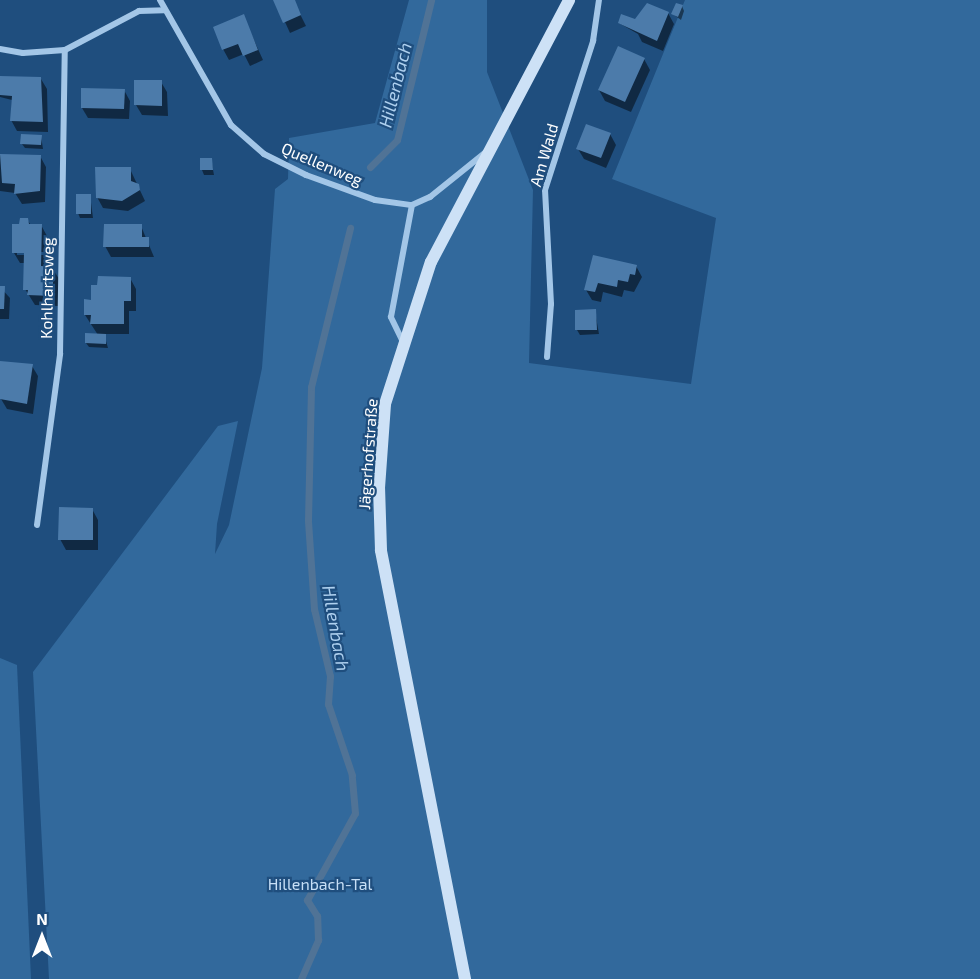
<!DOCTYPE html>
<html>
<head>
<meta charset="utf-8">
<style>
	body { margin:0 }
	#map { position:relative; width:980px; height:979px; overflow:hidden; background:#1f4e7e; font-family:"Exo 2",sans-serif }
	div>[style] { position:absolute }
	.green>* { inset:0; background:#32699c }
	.shadow>* { inset:0; background:#0007 }
	.stream>* { height:7px; margin:-3.5px; padding:0 3.5px; transform-origin:3.5px; border-radius:3.5px; background:#507396 }
	.building>* { inset:0; background:#4c7baa }
	.minor>* { height:6px; margin:-3px; padding:0 3px; transform-origin:3px; border-radius:3px; background:#a3c6e7 }
	.secondary>* { height:12px; margin:-6px; padding:0 6px; transform-origin:6px; border-radius:6px; background:#cde1f6 }
	span { translate:-50% -50%; white-space:nowrap; text-align:center; line-height:1.15; -webkit-text-stroke:4.5px #1f4e7e; paint-order:stroke }
	.street-label { font-size:16px; color:#fff }
	.park-label { font-size:16px; color:#c7dff6 }
	.water-label { font-size:18px; color:#aed0ef; font-style:italic }
	.north { position:absolute; left:12px; top:907px; width:60px; height:60px; -webkit-text-stroke:4px #1f4e7e; paint-order:stroke; rotate:0deg; font-size:16px; font-weight:700; line-height:24px; text-align:center; color:#fff }
	.north::after { content:''; display:block; margin:auto; width:21px; height:27px; background:#fff; clip-path:polygon(50% 0,100% 100%,50% 72%,0 100%) }
</style>
</head>
<body>
<div id="map">
	<div class="green">
		<i style="clip-path:polygon(409px 0,487px 0,487px 72px,533px 190px,529px 363px,691px 384px,716px 218px,612px 179px,685px 0,980px 0,980px 979px,49px 979px,33px 672px,218px 426px,238px 421px,217px 524px,215px 554px,229px 525px,262px 368px,275px 189px,288px 179px,289px 138px,375px 123px)"></i>
		<i style="clip-path:polygon(0 658px,17px 665px,31px 979px,0 979px)"></i>
	</div>
	<div class="shadow">
		<i style="clip-path:polygon(275px 0,293px 0,306px 26px,290px 33px)"></i>
		<i style="clip-path:polygon(682px 6px,684px 11px,681px 20px,673px 14px)"></i>
		<i style="clip-path:polygon(668px 13px,674px 24px,663px 51px,642px 42px,638px 34px,619px 23px,638px 23px)"></i>
		<i style="clip-path:polygon(243px 16px,263px 60px,250px 66px,244px 54px,229px 60px,223px 49px)"></i>
		<i style="clip-path:polygon(644px 59px,650px 70px,631px 112px,605px 101px,599px 90px)"></i>
		<i style="clip-path:polygon(0 77px,41px 79px,47px 89px,48px 132px,17px 131px,11px 120px,12px 100px,0 97px)"></i>
		<i style="clip-path:polygon(161px 82px,167px 92px,168px 116px,142px 115px,136px 105px)"></i>
		<i style="clip-path:polygon(124px 90px,130px 101px,129px 119px,88px 118px,82px 108px)"></i>
		<i style="clip-path:polygon(610px 134px,616px 145px,606px 168px,584px 159px,578px 149px)"></i>
		<i style="clip-path:polygon(41px 136px,43px 149px,25px 148px,22px 144px)"></i>
		<i style="clip-path:polygon(0 155px,40px 156px,46px 167px,45px 202px,22px 204px,15px 193px,0 191px)"></i>
		<i style="clip-path:polygon(211px 159px,214px 175px,204px 175px,202px 170px)"></i>
		<i style="clip-path:polygon(130px 169px,145px 201px,128px 211px,103px 208px,97px 197px)"></i>
		<i style="clip-path:polygon(90px 195px,93px 218px,80px 218px,78px 213px)"></i>
		<i style="clip-path:polygon(27px 220px,31px 225px,41px 225px,47px 236px,47px 252px,17px 252px,17px 255px,47px 255px,43px 269px,53px 269px,59px 279px,58px 306px,35px 305px,25px 289px,25px 263px,20px 263px,14px 253px,22px 225px)"></i>
		<i style="clip-path:polygon(141px 226px,154px 257px,111px 257px,105px 246px)"></i>
		<i style="clip-path:polygon(594px 257px,636px 266px,642px 277px,634px 292px,624px 290px,622px 297px,603px 292px,601px 302px,592px 300px,586px 290px)"></i>
		<i style="clip-path:polygon(130px 278px,136px 289px,136px 311px,129px 311px,129px 334px,104px 334px,108px 348px,89px 347px,86px 343px,98px 335px,85px 315px,92px 301px)"></i>
		<i style="clip-path:polygon(0 287px,10px 298px,9px 319px,0 319px)"></i>
		<i style="clip-path:polygon(595px 311px,599px 334px,580px 335px,577px 330px)"></i>
		<i style="clip-path:polygon(0 362px,32px 366px,38px 376px,33px 414px,7px 409px,1px 399px)"></i>
		<i style="clip-path:polygon(92px 509px,98px 520px,98px 550px,66px 550px,60px 539px)"></i>
	</div>
	<div class="stream">
		<i style="left:370px;top:167px;width:38px;rotate:-45deg"></i>
		<i style="left:397px;top:140px;width:144px;rotate:-76.3deg"></i>
		<i style="left:301px;top:979px;width:43px;rotate:-66.4deg"></i>
		<i style="left:318px;top:940px;width:24px;rotate:-92deg"></i>
		<i style="left:317px;top:916px;width:19px;rotate:-122deg"></i>
		<i style="left:307px;top:900px;width:99px;rotate:-61.1deg"></i>
		<i style="left:355px;top:813px;width:38px;rotate:-95deg"></i>
		<i style="left:352px;top:775px;width:75px;rotate:-108.7deg"></i>
		<i style="left:328px;top:704px;width:28px;rotate:-86deg"></i>
		<i style="left:330px;top:676px;width:69px;rotate:-103.4deg"></i>
		<i style="left:314px;top:609px;width:89px;rotate:-93.9deg"></i>
		<i style="left:308px;top:520px;width:133px;rotate:-88.7deg"></i>
		<i style="left:311px;top:387px;width:164px;rotate:-76.2deg"></i>
	</div>
	<div class="building">
		<i style="clip-path:polygon(273px 0,295px 0,301px 15px,283px 23px)"></i>
		<i style="clip-path:polygon(647px 3px,669px 12px,657px 41px,618px 23px,621px 14px,635px 19px)"></i>
		<i style="clip-path:polygon(676px 3px,683px 5px,678px 17px,671px 14px)"></i>
		<i style="clip-path:polygon(244px 14px,258px 50px,243px 56px,238px 44px,222px 50px,213px 27px)"></i>
		<i style="clip-path:polygon(618px 46px,645px 58px,625px 102px,598px 90px)"></i>
		<i style="clip-path:polygon(0 76px,41px 77px,43px 122px,10px 121px,12px 96px,0 95px)"></i>
		<i style="clip-path:polygon(134px 80px,162px 80px,162px 106px,134px 105px)"></i>
		<i style="clip-path:polygon(81px 88px,125px 89px,124px 109px,81px 108px)"></i>
		<i style="clip-path:polygon(586px 124px,611px 133px,601px 158px,576px 149px)"></i>
		<i style="clip-path:polygon(21px 134px,42px 135px,41px 145px,20px 144px)"></i>
		<i style="clip-path:polygon(0 154px,41px 155px,40px 191px,14px 194px,15px 184px,2px 183px)"></i>
		<i style="clip-path:polygon(200px 158px,212px 158px,213px 170px,200px 170px)"></i>
		<i style="clip-path:polygon(95px 167px,131px 167px,131px 181px,139px 184px,140px 190px,122px 201px,96px 198px)"></i>
		<i style="clip-path:polygon(76px 194px,91px 194px,91px 214px,76px 214px)"></i>
		<i style="clip-path:polygon(20px 218px,28px 218px,29px 224px,42px 224px,41px 266px,53px 267px,53px 296px,27px 295px,28px 290px,23px 290px,24px 253px,12px 253px,12px 224px,19px 224px)"></i>
		<i style="clip-path:polygon(104px 224px,142px 224px,142px 237px,149px 237px,149px 247px,103px 247px)"></i>
		<i style="clip-path:polygon(593px 255px,637px 265px,635px 275px,630px 274px,628px 282px,618px 280px,617px 287px,598px 283px,595px 292px,584px 290px)"></i>
		<i style="clip-path:polygon(98px 276px,131px 277px,131px 301px,124px 301px,124px 324px,90px 324px,91px 315px,84px 315px,84px 299px,91px 300px,91px 285px,97px 285px)"></i>
		<i style="clip-path:polygon(0 286px,5px 286px,4px 309px,0 309px)"></i>
		<i style="clip-path:polygon(596px 309px,597px 330px,575px 330px,575px 310px)"></i>
		<i style="clip-path:polygon(85px 333px,106px 334px,106px 344px,85px 343px)"></i>
		<i style="clip-path:polygon(0 361px,33px 364px,27px 404px,0 399px)"></i>
		<i style="clip-path:polygon(59px 507px,93px 508px,93px 540px,58px 540px)"></i>
	</div>
	<div class="minor">
		<i style="left:160px;top:0;width:144px;rotate:60.4deg"></i>
		<i style="left:231px;top:125px;width:44px;rotate:41.3deg"></i>
		<i style="left:264px;top:154px;width:47px;rotate:26.6deg"></i>
		<i style="left:306px;top:175px;width:73px;rotate:19.9deg"></i>
		<i style="left:375px;top:200px;width:37px;rotate:8deg"></i>
		<i style="left:412px;top:205px;width:20px;rotate:-24deg"></i>
		<i style="left:430px;top:197px;width:72px;rotate:-38.8deg"></i>
		<i style="left:0;top:49px;width:23px;rotate:10deg"></i>
		<i style="left:23px;top:53px;width:42px;rotate:-4.1deg"></i>
		<i style="left:65px;top:50px;width:84px;rotate:-27.8deg"></i>
		<i style="left:139px;top:11px;width:25px;rotate:-2deg"></i>
		<i style="left:404px;top:344px;width:30px;rotate:-116deg"></i>
		<i style="left:391px;top:317px;width:114px;rotate:-79.4deg"></i>
		<i style="left:547px;top:357px;width:53px;rotate:-85.7deg"></i>
		<i style="left:551px;top:304px;width:114px;rotate:-93deg"></i>
		<i style="left:545px;top:190px;width:157px;rotate:-72.1deg"></i>
		<i style="left:593px;top:41px;width:41px;rotate:-81.7deg"></i>
		<i style="left:37px;top:525px;width:173px;rotate:-82.3deg"></i>
		<i style="left:60px;top:354px;width:304px;rotate:-89.1deg"></i>
	</div>
	<div class="secondary">
		<i style="left:465px;top:979px;width:437px;rotate:-101.1deg"></i>
		<i style="left:381px;top:550px;width:62px;rotate:-91.8deg"></i>
		<i style="left:379px;top:488px;width:84px;rotate:-85.9deg"></i>
		<i style="left:385px;top:404px;width:149px;rotate:-72.1deg"></i>
		<i style="left:431px;top:262px;width:296px;rotate:-62.2deg"></i>
	</div>
	<div class="street-label">
		<span style="left:544px;top:155px;rotate:-74deg">Am Wald</span>
		<span style="left:322px;top:164px;rotate:23deg">Quellenweg</span>
		<span style="left:47px;top:288px;rotate:-89deg">Kohlhartsweg</span>
		<span style="left:368px;top:454px;rotate:-86deg">Jägerhofstraße</span>
	</div>
	<div class="park-label">
		<span style="left:320px;top:884px">Hillenbach-Tal</span>
	</div>
	<div class="water-label">
		<span style="left:395px;top:85px;rotate:-76deg">Hillenbach</span>
		<span style="left:336px;top:628px;rotate:80deg">Hillenbach</span>
	</div>
	<div class="north">N</div>
</div>
</body>
</html>
